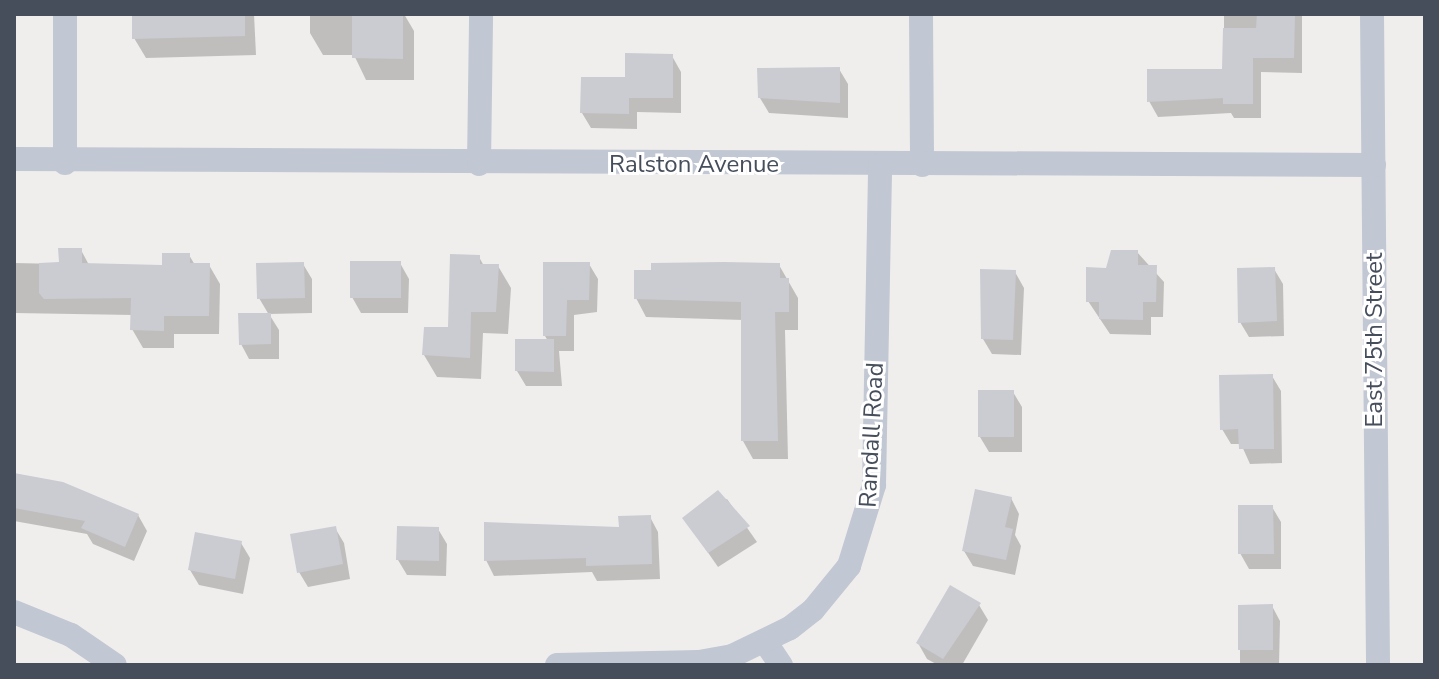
<!DOCTYPE html>
<html>
<head>
<meta charset="utf-8">
<style>
	body { margin:0 }
	#map { position:relative; width:1439px; height:679px; overflow:hidden; background:#f0eeed; font-family:"Nunito Sans",sans-serif }
	div>[style] { position:absolute }
	.shadow>* { inset:0; background:#0003 }
	.building>* { inset:0; background:#caccd2 }
	.minor>* { height:24px; margin:-12px; padding:0 12px; transform-origin:12px; border-radius:12px; background:#c1c7d3 }
	span { translate:-50% -50%; white-space:nowrap; text-align:center; line-height:1.15; -webkit-text-stroke:6px #fff; paint-order:stroke }
	.street-label { font-size:24px; color:#464e5b }
	.frame { position:absolute; inset:0; border:16px solid #464e5b; pointer-events:none }
</style>
</head>
<body>
<div id="map">
	<div class="shadow">
		<i style="clip-path:polygon(134px 14px,254px 14px,256px 55px,146px 58px,134px 38px)"></i>
		<i style="clip-path:polygon(310px 14px,404px 14px,414px 31px,414px 80px,366px 80px,354px 55px,323px 55px,310px 33px)"></i>
		<i style="clip-path:polygon(1224px 14px,1302px 14px,1302px 73px,1261px 72px,1261px 118px,1234px 118px,1231px 113px,1158px 117px,1149px 101px,1224px 71px)"></i>
		<i style="clip-path:polygon(672px 56px,681px 72px,681px 113px,637px 112px,637px 129px,591px 128px,582px 113px,627px 79px)"></i>
		<i style="clip-path:polygon(839px 69px,848px 84px,848px 118px,769px 113px,760px 98px)"></i>
		<i style="clip-path:polygon(81px 250px,89px 265px,164px 267px,189px 255px,195px 265px,209px 265px,220px 284px,219px 334px,174px 334px,174px 348px,143px 348px,132px 329px,133px 315px,14px 313px,14px 263px,61px 264px)"></i>
		<i style="clip-path:polygon(1137px 252px,1164px 282px,1163px 317px,1151px 317px,1151px 335px,1110px 334px,1088px 301px,1108px 270px)"></i>
		<i style="clip-path:polygon(479px 257px,484px 266px,498px 266px,511px 288px,508px 334px,483px 333px,481px 379px,437px 377px,424px 355px,450px 329px)"></i>
		<i style="clip-path:polygon(400px 263px,409px 279px,408px 313px,361px 313px,352px 297px)"></i>
		<i style="clip-path:polygon(303px 264px,312px 279px,312px 313px,269px 314px,279px 330px,279px 359px,249px 359px,241px 344px,269px 315px,259px 298px)"></i>
		<i style="clip-path:polygon(589px 264px,598px 279px,597px 312px,574px 315px,574px 351px,559px 351px,562px 386px,526px 386px,517px 371px,548px 341px,545px 336px)"></i>
		<i style="clip-path:polygon(779px 265px,798px 298px,798px 330px,785px 330px,788px 459px,753px 459px,743px 441px,743px 320px,646px 317px,636px 298px)"></i>
		<i style="clip-path:polygon(1274px 269px,1283px 284px,1284px 336px,1249px 337px,1240px 322px)"></i>
		<i style="clip-path:polygon(1015px 272px,1024px 288px,1021px 355px,992px 354px,983px 339px)"></i>
		<i style="clip-path:polygon(1272px 376px,1281px 391px,1282px 463px,1250px 464px,1241px 444px,1231px 444px,1222px 429px)"></i>
		<i style="clip-path:polygon(1013px 392px,1022px 407px,1022px 452px,989px 452px,980px 437px)"></i>
		<i style="clip-path:polygon(14px 475px,138px 515px,147px 531px,134px 561px,93px 544px,87px 534px,14px 521px)"></i>
		<i style="clip-path:polygon(1011px 498px,1019px 514px,1015px 535px,1021px 546px,1015px 575px,973px 566px,964px 551px)"></i>
		<i style="clip-path:polygon(727px 499px,757px 542px,718px 567px,684px 518px)"></i>
		<i style="clip-path:polygon(1272px 507px,1281px 522px,1281px 569px,1249px 569px,1240px 553px)"></i>
		<i style="clip-path:polygon(650px 517px,658px 532px,660px 579px,597px 581px,592px 572px,494px 576px,486px 560px,621px 529px)"></i>
		<i style="clip-path:polygon(335px 528px,344px 543px,350px 579px,308px 587px,299px 572px)"></i>
		<i style="clip-path:polygon(438px 529px,447px 544px,446px 576px,407px 575px,398px 560px)"></i>
		<i style="clip-path:polygon(241px 543px,250px 558px,243px 594px,199px 585px,190px 570px)"></i>
		<i style="clip-path:polygon(979px 605px,988px 620px,962px 665px,938px 665px,927px 659px,918px 643px)"></i>
		<i style="clip-path:polygon(1272px 606px,1280px 621px,1279px 665px,1240px 665px,1240px 607px)"></i>
	</div>
	<div class="building">
		<i style="clip-path:polygon(132px 14px,245px 14px,245px 36px,132px 39px)"></i>
		<i style="clip-path:polygon(352px 14px,403px 14px,403px 59px,352px 58px)"></i>
		<i style="clip-path:polygon(1257px 14px,1295px 14px,1294px 58px,1253px 58px,1253px 104px,1223px 104px,1223px 98px,1147px 102px,1147px 69px,1222px 69px,1223px 28px,1256px 28px)"></i>
		<i style="clip-path:polygon(625px 53px,673px 54px,673px 98px,629px 98px,629px 114px,580px 113px,581px 77px,625px 77px)"></i>
		<i style="clip-path:polygon(840px 67px,840px 103px,758px 98px,757px 68px)"></i>
		<i style="clip-path:polygon(58px 248px,82px 248px,82px 263px,162px 265px,162px 253px,190px 253px,190px 263px,210px 263px,209px 316px,164px 316px,164px 331px,130px 330px,131px 298px,44px 299px,39px 293px,39px 263px,59px 262px)"></i>
		<i style="clip-path:polygon(1111px 250px,1138px 250px,1138px 265px,1157px 265px,1156px 302px,1143px 302px,1143px 320px,1099px 319px,1099px 302px,1086px 302px,1086px 267px,1106px 268px)"></i>
		<i style="clip-path:polygon(450px 254px,480px 255px,480px 264px,499px 264px,496px 312px,471px 312px,470px 358px,422px 355px,424px 327px,448px 327px)"></i>
		<i style="clip-path:polygon(350px 261px,401px 261px,401px 298px,350px 298px)"></i>
		<i style="clip-path:polygon(304px 262px,305px 298px,257px 299px,256px 263px)"></i>
		<i style="clip-path:polygon(543px 262px,590px 262px,589px 300px,567px 300px,566px 336px,543px 336px)"></i>
		<i style="clip-path:polygon(724px 262px,780px 263px,780px 278px,789px 278px,789px 312px,775px 312px,778px 441px,741px 441px,741px 302px,634px 299px,634px 270px,651px 270px,651px 263px)"></i>
		<i style="clip-path:polygon(1275px 267px,1277px 321px,1238px 323px,1237px 268px)"></i>
		<i style="clip-path:polygon(980px 269px,1016px 270px,1013px 340px,981px 339px)"></i>
		<i style="clip-path:polygon(238px 313px,271px 313px,271px 344px,239px 345px)"></i>
		<i style="clip-path:polygon(515px 339px,554px 339px,554px 372px,515px 371px)"></i>
		<i style="clip-path:polygon(1273px 374px,1274px 449px,1239px 449px,1238px 429px,1220px 430px,1219px 375px)"></i>
		<i style="clip-path:polygon(978px 390px,1014px 390px,1014px 437px,978px 437px)"></i>
		<i style="clip-path:polygon(14px 473px,63px 482px,139px 514px,125px 547px,81px 528px,85px 521px,14px 508px)"></i>
		<i style="clip-path:polygon(975px 489px,1012px 497px,1005px 527px,1013px 529px,1006px 560px,962px 551px)"></i>
		<i style="clip-path:polygon(718px 490px,750px 526px,708px 553px,682px 518px)"></i>
		<i style="clip-path:polygon(1238px 505px,1273px 505px,1274px 554px,1238px 554px)"></i>
		<i style="clip-path:polygon(651px 515px,652px 564px,586px 566px,586px 558px,484px 561px,484px 522px,619px 527px,618px 516px)"></i>
		<i style="clip-path:polygon(336px 526px,343px 564px,297px 573px,290px 534px)"></i>
		<i style="clip-path:polygon(397px 526px,439px 527px,439px 561px,396px 560px)"></i>
		<i style="clip-path:polygon(195px 532px,242px 541px,235px 579px,188px 570px)"></i>
		<i style="clip-path:polygon(950px 585px,981px 603px,943px 659px,916px 643px)"></i>
		<i style="clip-path:polygon(1273px 604px,1273px 650px,1238px 650px,1238px 605px)"></i>
	</div>
	<div class="minor">
		<i style="left:65px;top:14px;width:149px;rotate:90deg"></i>
		<i style="left:921px;top:14px;width:151px;rotate:89.6deg"></i>
		<i style="left:1372px;top:14px;width:651px;rotate:89.47deg"></i>
		<i style="left:14px;top:159px;width:1360px;rotate:0.25deg"></i>
		<i style="left:479px;top:164px;width:150px;rotate:-89.2deg"></i>
		<i style="left:14px;top:612px;width:61px;rotate:22deg"></i>
		<i style="left:71px;top:635px;width:53px;rotate:34.3deg"></i>
		<i style="left:766px;top:643px;width:27px;rotate:56deg"></i>
		<i style="left:557px;top:665px;width:142px;rotate:-1.2deg"></i>
		<i style="left:699px;top:662px;width:34px;rotate:-10deg"></i>
		<i style="left:732px;top:656px;width:64px;rotate:-25.8deg"></i>
		<i style="left:790px;top:628px;width:29px;rotate:-38deg"></i>
		<i style="left:813px;top:610px;width:57px;rotate:-50.7deg"></i>
		<i style="left:849px;top:566px;width:85px;rotate:-72.8deg"></i>
		<i style="left:874px;top:485px;width:320px;rotate:-88.9deg"></i>
	</div>
	<div class="street-label">
		<span style="left:694px;top:165px">Ralston Avenue</span>
		<span style="left:1375px;top:340px;rotate:-90deg">East 75th Street</span>
		<span style="left:872px;top:435px;rotate:-87deg">Randall Road</span>
	</div>
	<div class="frame"></div>
</div>
</body>
</html>
